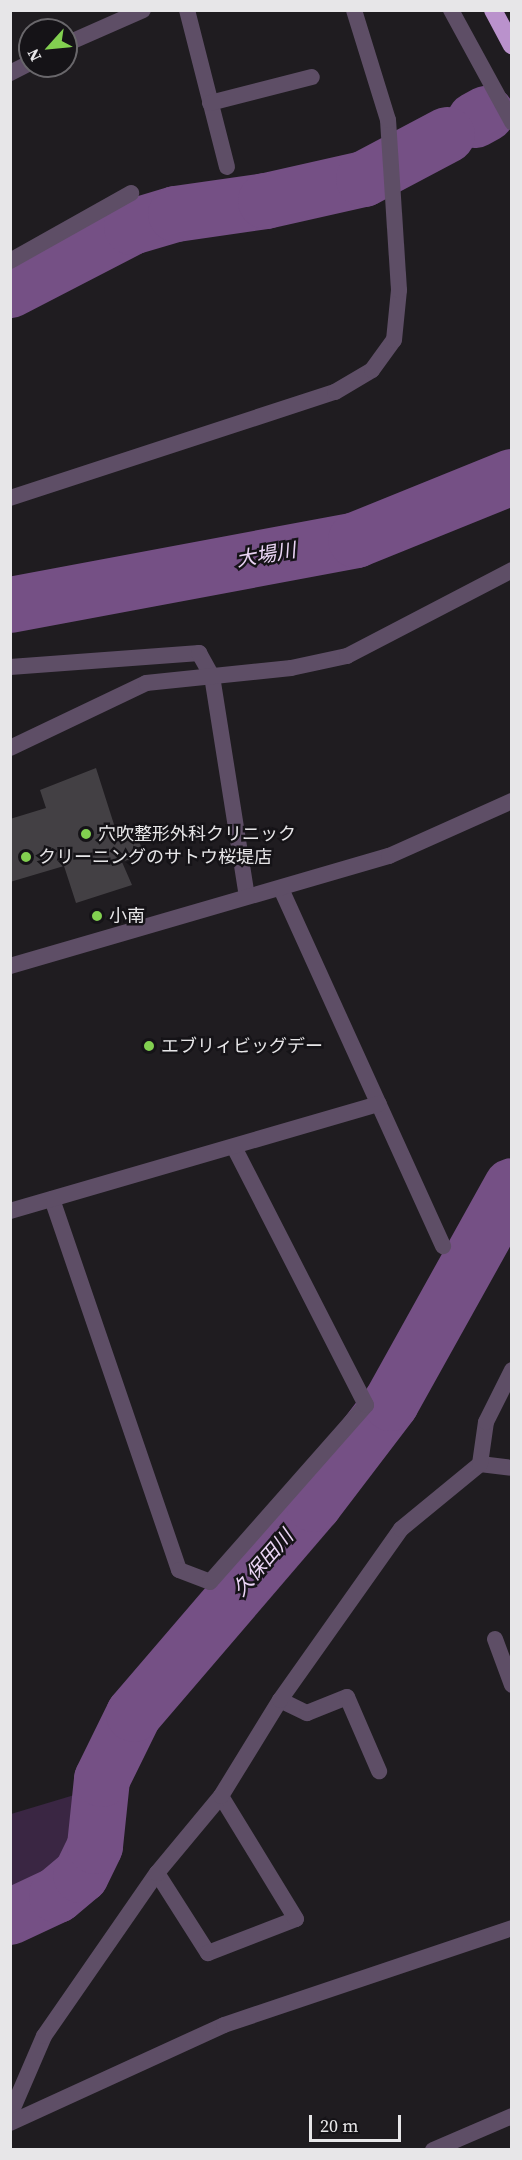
<!DOCTYPE html>
<html>
<head>
<meta charset="utf-8">
<style>
	body { margin:0 }
	#map { position:relative; width:522px; height:2160px; overflow:hidden; background:#1f1c20; font-family:"Source Serif 4","Noto Sans JP",serif }
	div>[style] { position:absolute }
	.green>* { inset:0; background:#3a2643 }
	.river>* { height:56px; margin:-28px; padding:0 28px; transform-origin:28px; border-radius:28px; background:#755085 }
	.building>* { inset:0; background:#434044 }
	.minor>* { height:16px; margin:-8px; padding:0 8px; transform-origin:8px; border-radius:8px; background:#5e4e66 }
	.tertiary>* { height:16px; margin:-8px; padding:0 8px; transform-origin:8px; border-radius:8px; background:#5e4e66 }
	.motorway>* { height:18px; margin:-9px; padding:0 9px; transform-origin:9px; border-radius:9px; background:#ba92cc }
	.dots>* { width:16px; height:16px; translate:-50% -50%; box-sizing:border-box; border:3px solid #151317; border-radius:50% }
	span { translate:-50% -50%; white-space:nowrap; text-align:center; line-height:1.15; -webkit-text-stroke:5px #151317; paint-order:stroke }
	.poi-label { font-size:18px; color:#e7e6e8 }
	.left { translate:0 -50%; text-align:left }
	.water-label { font-size:20px; color:#ebd5f5; font-style:italic }
	.frame { position:absolute; inset:0; border:12px solid #e7e6e8; pointer-events:none }
	.north { position:absolute; left:18px; top:18px; width:60px; height:60px; box-sizing:border-box; background:#151317; border:2px solid #69676b; border-radius:50%; rotate:243deg; font-size:16px; font-weight:700; line-height:24px; text-align:center; color:#e7e6e8 }
	.north::after { content:''; display:block; margin:auto; width:21px; height:27px; background:#82d050; clip-path:polygon(50% 0,100% 100%,50% 72%,0 100%) }
	.scale { position:absolute; left:309px; top:2115px; width:92px; height:27px; box-sizing:border-box; border:3px solid #e7e6e8; border-top:0; padding-left:8px; font-size:18px; line-height:21px; white-space:nowrap; color:#e7e6e8; -webkit-text-stroke:4px #151317; paint-order:stroke }
</style>
</head>
<body>
<div id="map">
	<div class="green">
		<i style="clip-path:polygon(91px 1790px,78px 1854px,55px 1878px,11px 1896px,11px 1814px)"></i>
	</div>
	<div class="river">
		<i style="left:475px;top:120px;width:13px;rotate:-29deg"></i>
		<i style="left:10px;top:290px;width:137px;rotate:-27.3deg"></i>
		<i style="left:132px;top:227px;width:46px;rotate:-16.5deg"></i>
		<i style="left:176px;top:214px;width:91px;rotate:-8.2deg"></i>
		<i style="left:266px;top:201px;width:100px;rotate:-12.7deg"></i>
		<i style="left:364px;top:179px;width:94px;rotate:-27.9deg"></i>
		<i style="left:10px;top:605px;width:352px;rotate:-10.6deg"></i>
		<i style="left:356px;top:540px;width:168px;rotate:-22deg"></i>
		<i style="left:10px;top:1917px;width:52px;rotate:-25.1deg"></i>
		<i style="left:57px;top:1895px;width:31px;rotate:-40deg"></i>
		<i style="left:81px;top:1875px;width:32px;rotate:-64deg"></i>
		<i style="left:95px;top:1846px;width:67px;rotate:-84deg"></i>
		<i style="left:102px;top:1779px;width:72px;rotate:-63.8deg"></i>
		<i style="left:134px;top:1714px;width:277px;rotate:-49.4deg"></i>
		<i style="left:314px;top:1504px;width:127px;rotate:-52.7deg"></i>
		<i style="left:391px;top:1403px;width:248px;rotate:-60.9deg"></i>
	</div>
	<div class="building">
		<i style="clip-path:polygon(96px 768px,118px 837px,135px 831px,144px 854px,122px 862px,132px 885px,76px 903px,64px 866px,10px 882px,10px 819px,46px 808px,40px 790px)"></i>
	</div>
	<div class="minor">
		<i style="left:187px;top:10px;width:162px;rotate:75.7deg"></i>
		<i style="left:66px;top:44px;width:84px;rotate:-23.8deg"></i>
		<i style="left:10px;top:73px;width:22px;rotate:-27deg"></i>
		<i style="left:210px;top:103px;width:105px;rotate:-14.3deg"></i>
		<i style="left:10px;top:261px;width:139px;rotate:-29.3deg"></i>
		<i style="left:10px;top:498px;width:342px;rotate:-18.1deg"></i>
		<i style="left:335px;top:392px;width:43px;rotate:-30.7deg"></i>
		<i style="left:372px;top:370px;width:37px;rotate:-54deg"></i>
		<i style="left:394px;top:340px;width:50px;rotate:-84.3deg"></i>
		<i style="left:399px;top:290px;width:170px;rotate:-93.7deg"></i>
		<i style="left:388px;top:120px;width:115px;rotate:-107.2deg"></i>
		<i style="left:10px;top:667px;width:190px;rotate:-4.2deg"></i>
		<i style="left:199px;top:653px;width:26px;rotate:61deg"></i>
		<i style="left:212px;top:676px;width:223px;rotate:81deg"></i>
		<i style="left:10px;top:748px;width:151px;rotate:-25.5deg"></i>
		<i style="left:146px;top:683px;width:146px;rotate:-5.9deg"></i>
		<i style="left:291px;top:668px;width:57px;rotate:-12.1deg"></i>
		<i style="left:347px;top:656px;width:186px;rotate:-27.5deg"></i>
		<i style="left:282px;top:891px;width:390px;rotate:65.6deg"></i>
		<i style="left:52px;top:1199px;width:392px;rotate:71.1deg"></i>
		<i style="left:179px;top:1570px;width:33px;rotate:21deg"></i>
		<i style="left:210px;top:1582px;width:236px;rotate:-48.6deg"></i>
		<i style="left:366px;top:1405px;width:290px;rotate:-117.1deg"></i>
		<i style="left:10px;top:1211px;width:384px;rotate:-16.2deg"></i>
		<i style="left:480px;top:1464px;width:32px;rotate:7deg"></i>
		<i style="left:495px;top:1639px;width:49px;rotate:69.7deg"></i>
		<i style="left:280px;top:1700px;width:30px;rotate:26deg"></i>
		<i style="left:307px;top:1713px;width:43px;rotate:-21.8deg"></i>
		<i style="left:347px;top:1697px;width:81px;rotate:66.6deg"></i>
		<i style="left:157px;top:1873px;width:95px;rotate:57.5deg"></i>
		<i style="left:208px;top:1953px;width:94px;rotate:-21.1deg"></i>
		<i style="left:296px;top:1919px;width:144px;rotate:-121.4deg"></i>
		<i style="left:10px;top:2115px;width:86px;rotate:-66.7deg"></i>
		<i style="left:44px;top:2036px;width:198px;rotate:-55.3deg"></i>
		<i style="left:157px;top:1873px;width:100px;rotate:-50.3deg"></i>
		<i style="left:221px;top:1796px;width:113px;rotate:-58.4deg"></i>
		<i style="left:280px;top:1700px;width:209px;rotate:-54.7deg"></i>
		<i style="left:401px;top:1529px;width:102px;rotate:-39.4deg"></i>
		<i style="left:480px;top:1464px;width:42px;rotate:-81.9deg"></i>
		<i style="left:486px;top:1422px;width:58px;rotate:-63.4deg"></i>
		<i style="left:10px;top:2123px;width:235px;rotate:-24.6deg"></i>
		<i style="left:224px;top:2025px;width:304px;rotate:-18.6deg"></i>
		<i style="left:433px;top:2150px;width:86px;rotate:-23.3deg"></i>
	</div>
	<div class="tertiary">
		<i style="left:451px;top:10px;width:128px;rotate:61.4deg"></i>
		<i style="left:10px;top:966px;width:395px;rotate:-16.2deg"></i>
		<i style="left:389px;top:856px;width:135px;rotate:-24.1deg"></i>
	</div>
	<div class="motorway">
		<i style="left:493px;top:10px;width:40px;rotate:62deg"></i>
	</div>
	<div class="dots">
		<i style="left:86px;top:834px;background:#82d050"></i>
		<i style="left:26px;top:857px;background:#82d050"></i>
		<i style="left:97px;top:916px;background:#82d050"></i>
		<i style="left:149px;top:1046px;background:#82d050"></i>
	</div>
	<div class="poi-label">
		<span class="left" style="left:98px;top:834px">穴吹整形外科クリニック</span>
		<span class="left" style="left:38px;top:857px">クリーニングのサトウ桜堤店</span>
		<span class="left" style="left:109px;top:916px">小南</span>
		<span class="left" style="left:161px;top:1046px">エブリィビッグデー</span>
	</div>
	<div class="water-label">
		<span style="left:266px;top:555px;rotate:-10deg">大場川</span>
		<span style="left:263px;top:1563px;rotate:-49deg">久保田川</span>
	</div>
	<div class="frame"></div>
	<div class="north">N</div>
	<div class="scale">20 m</div>
</div>
</body>
</html>
